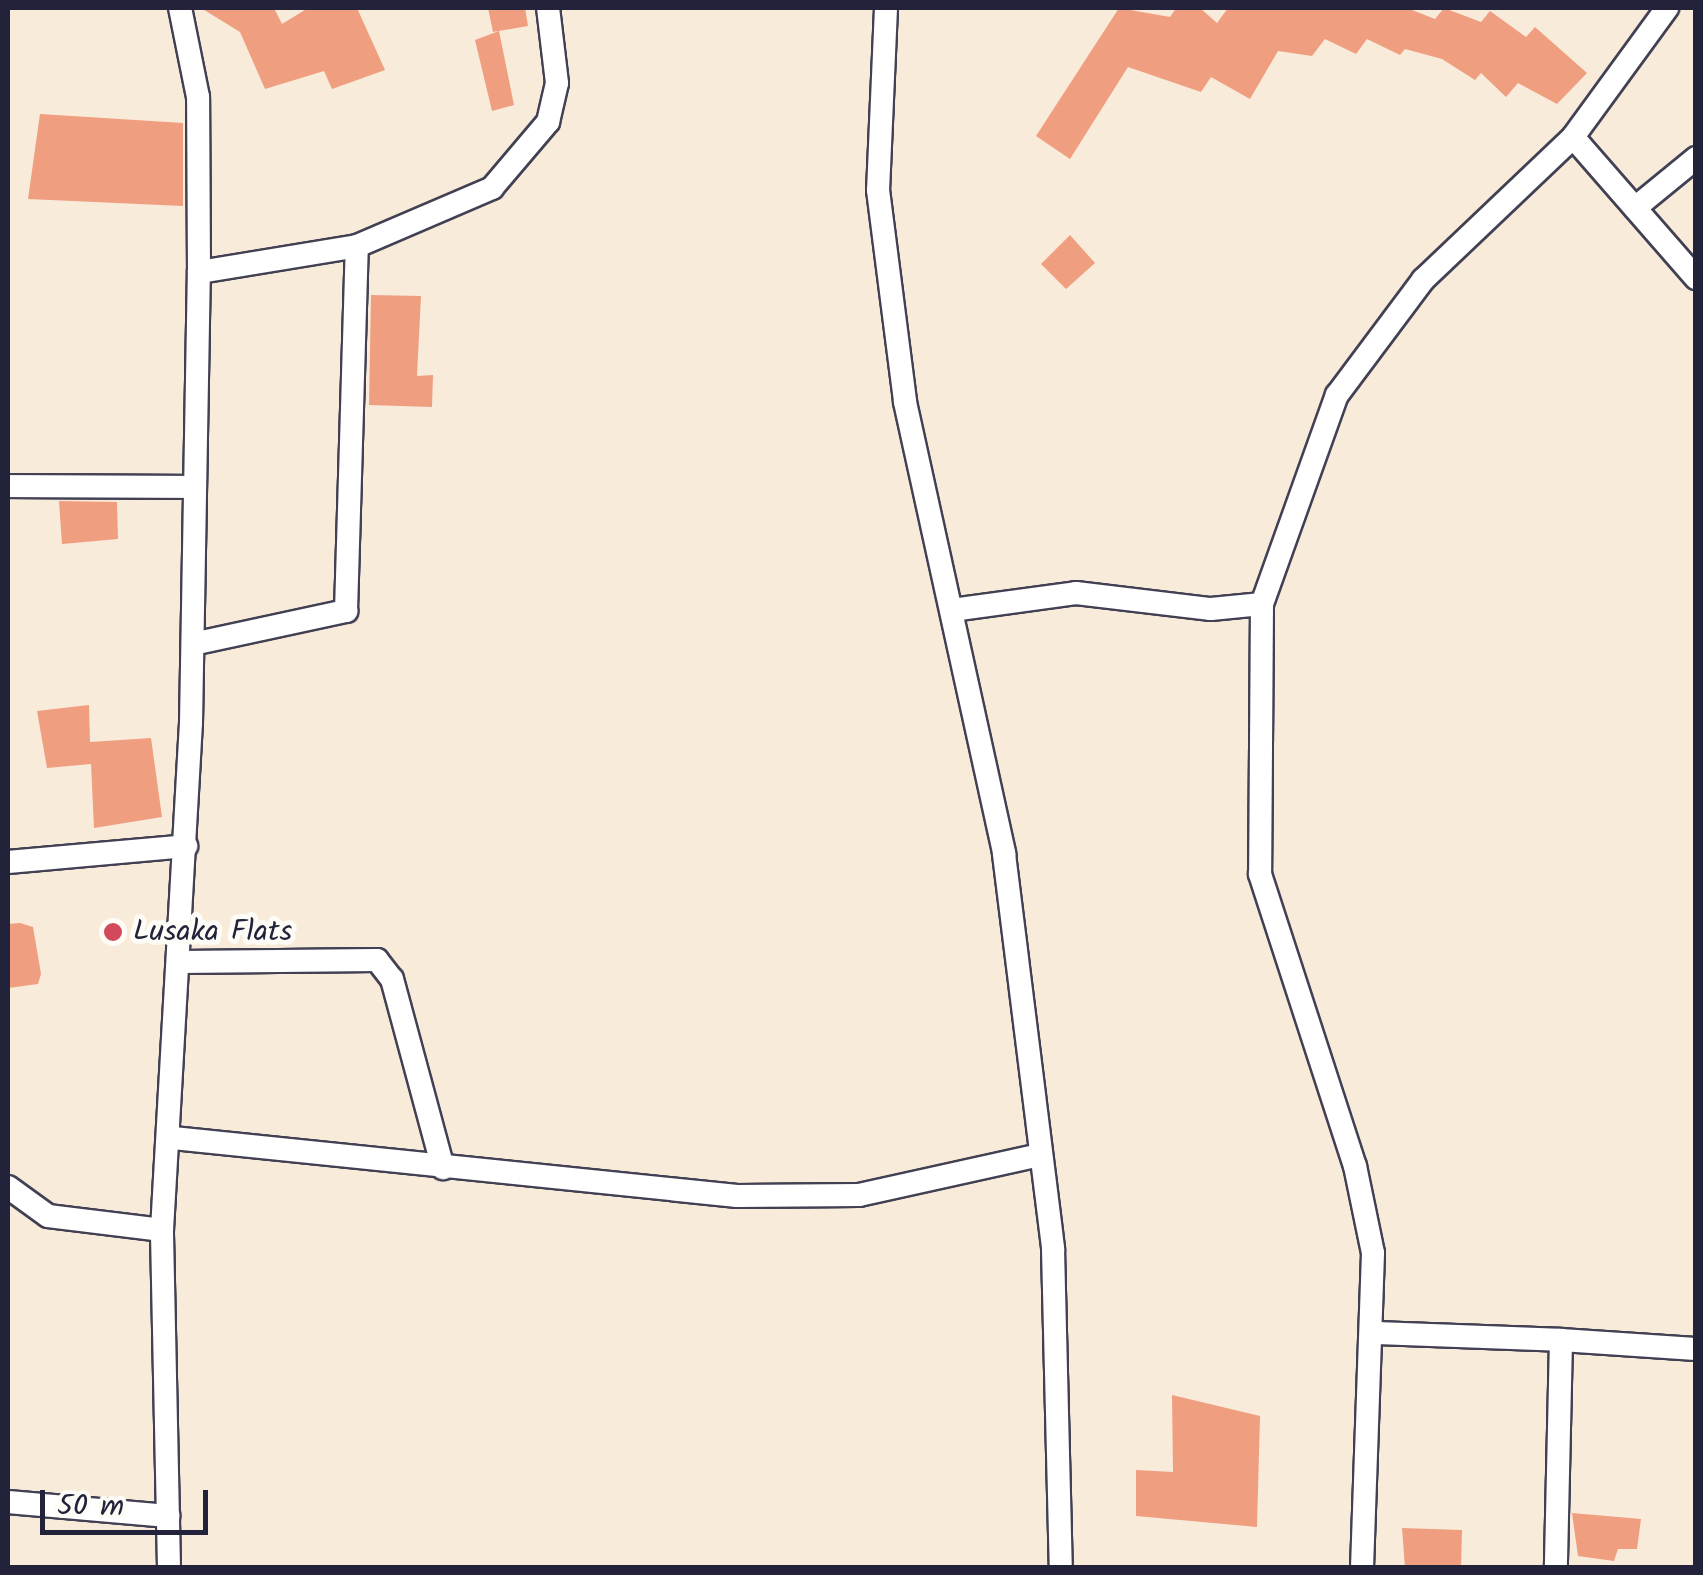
<!DOCTYPE html>
<html>
<head>
<meta charset="utf-8">
<style>
	body { margin:0 }
	#map { position:relative; width:1703px; height:1575px; overflow:hidden; background:#f8ebda; font-family:Kalam,sans-serif }
	div>[style] { position:absolute }
	.building>* { inset:0; background:#f09e80 }
	.roads { filter:drop-shadow(2px 0 #424053) drop-shadow(-2px 0 #424053) drop-shadow(0 2px #424053) drop-shadow(0 -2px #424053) }
	.street>* { height:22px; margin:-11px; padding:0 11px; transform-origin:11px; border-radius:11px; background:#fff }
	.dots>* { width:28px; height:28px; translate:-50% -50%; box-sizing:border-box; border:5px solid #fdfcf7; border-radius:50% }
	span { translate:-50% -50%; white-space:nowrap; text-align:center; line-height:1.15; -webkit-text-stroke:10px #fdfcf7; paint-order:stroke }
	.poi-label { font-size:30px; color:#22223b }
	.left { translate:0 -50%; text-align:left }
	.frame { position:absolute; inset:0; border:10px solid #22223b; pointer-events:none }
	.scale { position:absolute; left:40px; top:1490px; width:168px; height:45px; box-sizing:border-box; border:5px solid #22223b; border-top:0; padding-left:12px; font-size:30px; line-height:35px; white-space:nowrap; color:#22223b; -webkit-text-stroke:8px #fdfcf7; paint-order:stroke }
</style>
</head>
<body>
<div id="map">
	<div class="building">
		<i style="clip-path:polygon(201px 8px,274px 8px,282px 24px,308px 8px,357px 8px,385px 70px,332px 89px,324px 71px,265px 89px,240px 32px)"></i>
		<i style="clip-path:polygon(488px 8px,525px 8px,528px 26px,493px 32px)"></i>
		<i style="clip-path:polygon(1119px 8px,1170px 17px,1176px 8px,1200px 8px,1217px 23px,1228px 8px,1407px 8px,1435px 19px,1444px 8px,1481px 22px,1490px 11px,1526px 37px,1535px 27px,1587px 73px,1557px 104px,1518px 83px,1506px 97px,1481px 73px,1475px 80px,1442px 59px,1405px 49px,1400px 55px,1367px 39px,1356px 54px,1325px 39px,1312px 56px,1278px 51px,1250px 99px,1211px 77px,1201px 92px,1128px 67px,1070px 159px,1036px 136px)"></i>
		<i style="clip-path:polygon(499px 31px,514px 105px,492px 111px,475px 40px)"></i>
		<i style="clip-path:polygon(40px 114px,183px 123px,183px 206px,28px 199px)"></i>
		<i style="clip-path:polygon(1070px 235px,1095px 263px,1066px 289px,1041px 264px)"></i>
		<i style="clip-path:polygon(371px 295px,421px 296px,417px 376px,433px 375px,432px 407px,369px 405px)"></i>
		<i style="clip-path:polygon(59px 501px,117px 502px,118px 539px,62px 544px)"></i>
		<i style="clip-path:polygon(89px 705px,90px 742px,151px 738px,162px 817px,94px 828px,91px 764px,47px 768px,37px 711px)"></i>
		<i style="clip-path:polygon(20px 923px,33px 927px,41px 974px,38px 984px,8px 988px,8px 924px)"></i>
		<i style="clip-path:polygon(1172px 1395px,1260px 1416px,1257px 1527px,1136px 1516px,1136px 1470px,1173px 1472px)"></i>
		<i style="clip-path:polygon(1572px 1513px,1641px 1519px,1637px 1549px,1618px 1549px,1614px 1561px,1578px 1556px)"></i>
		<i style="clip-path:polygon(1402px 1528px,1462px 1530px,1461px 1568px,1405px 1568px)"></i>
	</div>
	<div class="roads">
		<div class="street">
			<i style="left:886px;top:8px;width:182px;rotate:92.5deg"></i>
			<i style="left:878px;top:190px;width:214px;rotate:82.7deg"></i>
			<i style="left:905px;top:402px;width:463px;rotate:77.6deg"></i>
			<i style="left:1004px;top:854px;width:398px;rotate:82.9deg"></i>
			<i style="left:1053px;top:1249px;width:319px;rotate:88.6deg"></i>
			<i style="left:1573px;top:137px;width:187px;rotate:48.9deg"></i>
			<i style="left:1635px;top:208px;width:79px;rotate:-39.3deg"></i>
			<i style="left:199px;top:272px;width:160px;rotate:-9.3deg"></i>
			<i style="left:357px;top:246px;width:147px;rotate:-23.2deg"></i>
			<i style="left:492px;top:188px;width:87px;rotate:-49.7deg"></i>
			<i style="left:548px;top:122px;width:40px;rotate:-77deg"></i>
			<i style="left:557px;top:83px;width:76px;rotate:-96.8deg"></i>
			<i style="left:8px;top:486px;width:187px;rotate:0.3deg"></i>
			<i style="left:1262px;top:604px;width:270px;rotate:90.4deg"></i>
			<i style="left:1260px;top:874px;width:307px;rotate:72deg"></i>
			<i style="left:1355px;top:1166px;width:89px;rotate:78.3deg"></i>
			<i style="left:1373px;top:1253px;width:315px;rotate:92deg"></i>
			<i style="left:952px;top:610px;width:125px;rotate:-7.8deg"></i>
			<i style="left:1076px;top:593px;width:136px;rotate:6.8deg"></i>
			<i style="left:1211px;top:609px;width:51px;rotate:-5.6deg"></i>
			<i style="left:1262px;top:604px;width:222px;rotate:-70.3deg"></i>
			<i style="left:1337px;top:395px;width:144px;rotate:-53.2deg"></i>
			<i style="left:1423px;top:280px;width:207px;rotate:-43.6deg"></i>
			<i style="left:1573px;top:137px;width:160px;rotate:-53.9deg"></i>
			<i style="left:193px;top:644px;width:157px;rotate:-12.2deg"></i>
			<i style="left:346px;top:611px;width:365px;rotate:-88.3deg"></i>
			<i style="left:8px;top:862px;width:179px;rotate:-5.1deg"></i>
			<i style="left:180px;top:962px;width:197px;rotate:-0.6deg"></i>
			<i style="left:377px;top:960px;width:24px;rotate:52deg"></i>
			<i style="left:392px;top:979px;width:196px;rotate:74.9deg"></i>
			<i style="left:173px;top:1138px;width:567px;rotate:5.87deg"></i>
			<i style="left:737px;top:1196px;width:122px;rotate:-0.5deg"></i>
			<i style="left:859px;top:1195px;width:184px;rotate:-12.5deg"></i>
			<i style="left:8px;top:1187px;width:49px;rotate:35.9deg"></i>
			<i style="left:48px;top:1216px;width:115px;rotate:7deg"></i>
			<i style="left:1374px;top:1333px;width:187px;rotate:2.1deg"></i>
			<i style="left:1561px;top:1340px;width:228px;rotate:91.3deg"></i>
			<i style="left:1561px;top:1340px;width:135px;rotate:3.8deg"></i>
			<i style="left:8px;top:1502px;width:161px;rotate:5deg"></i>
			<i style="left:169px;top:1568px;width:338px;rotate:-91.2deg"></i>
			<i style="left:162px;top:1230px;width:508px;rotate:-86.73deg"></i>
			<i style="left:191px;top:723px;width:451px;rotate:-89deg"></i>
			<i style="left:199px;top:272px;width:175px;rotate:-90.3deg"></i>
			<i style="left:198px;top:97px;width:91px;rotate:-101.4deg"></i>
		</div>
	</div>
	<div class="dots">
		<i style="left:113px;top:932px;background:#d1495b"></i>
	</div>
	<div class="poi-label">
		<span class="left" style="left:133px;top:932px">Lusaka Flats</span>
	</div>
	<div class="frame"></div>
	<div class="scale">50 m</div>
</div>
</body>
</html>
